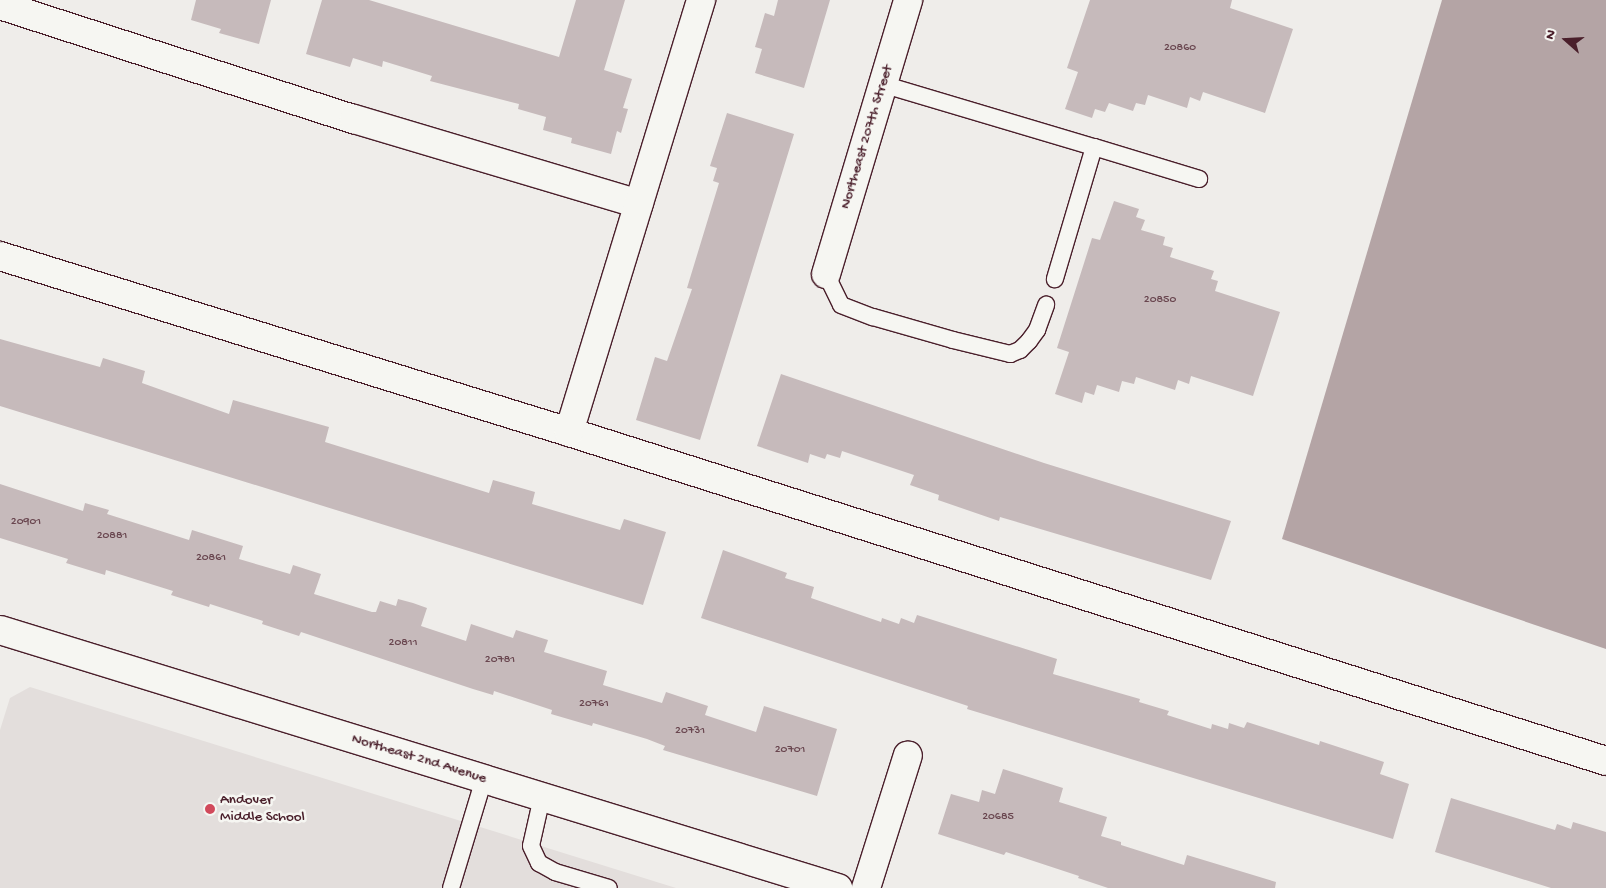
<!DOCTYPE html>
<html>
<head>
<meta charset="utf-8">
<style>
	body { margin:0 }
	#map { position:relative; width:1606px; height:888px; overflow:hidden; background:#efedea; font-family:"Gochi Hand",sans-serif }
	div>[style] { position:absolute }
	.built>* { inset:0; background:#e3dedc }
	.water>* { inset:0; background:#b4a4a5 }
	.building>* { inset:0; background:#c6babb }
	.roads { filter:drop-shadow(1px 0 #4a1f2b) drop-shadow(-1px 0 #4a1f2b) drop-shadow(0 1px #4a1f2b) drop-shadow(0 -1px #4a1f2b) }
	.service>* { height:16px; margin:-8px; padding:0 8px; transform-origin:8px; border-radius:8px; background:#f6f6f2 }
	.minor>* { height:28px; margin:-14px; padding:0 14px; transform-origin:14px; border-radius:14px; background:#f6f6f2 }
	.tertiary>* { height:28px; margin:-14px; padding:0 14px; transform-origin:14px; border-radius:14px; background:#f6f6f2 }
	.dots>* { width:14px; height:14px; translate:-50% -50%; box-sizing:border-box; border:2px solid #f6f6f2; border-radius:50% }
	span { translate:-50% -50%; white-space:nowrap; text-align:center; line-height:1.15; -webkit-text-stroke:5px #f6f6f2; paint-order:stroke }
	.number-label { font-size:12px; color:#69464f }
	.number-label span { -webkit-text-stroke-width:0 }
	.street-label { font-size:15px; color:#4a1f2b }
	.poi-label { font-size:15px; color:#4a1f2b }
	.left { translate:0 -50%; text-align:left }
	.north { position:absolute; left:1541px; top:15px; width:50px; height:50px; -webkit-text-stroke:4px #f6f6f2; paint-order:stroke; rotate:289deg; font-size:14px; font-weight:700; line-height:20px; text-align:center; color:#4a1f2b }
	.north::after { content:''; display:block; margin:auto; width:18px; height:22px; background:#4a1f2b; clip-path:polygon(50% 0,100% 100%,50% 72%,0 100%) }
</style>
</head>
<body>
<div id="map">
	<div class="built">
		<i style="clip-path:polygon(30px 687px,676px 888px,0 888px,0 730px,10px 698px)"></i>
	</div>
	<div class="water">
		<i style="clip-path:polygon(1442px 0,1606px 0,1606px 649px,1282px 539px)"></i>
	</div>
	<div class="building">
		<i style="clip-path:polygon(196px 0,271px 0,259px 44px,219px 33px,221px 29px,191px 20px)"></i>
		<i style="clip-path:polygon(322px 0,369px 0,559px 57px,576px 0,625px 0,604px 70px,632px 79px,623px 108px,628px 109px,621px 133px,617px 131px,611px 154px,571px 143px,572px 138px,543px 130px,546px 117px,518px 109px,519px 104px,430px 81px,432px 76px,383px 61px,382px 67px,353px 58px,350px 67px,306px 54px)"></i>
		<i style="clip-path:polygon(778px 0,830px 0,804px 88px,755px 73px,762px 49px,755px 47px,765px 13px,774px 16px)"></i>
		<i style="clip-path:polygon(1090px 0,1232px 0,1230px 8px,1293px 29px,1265px 113px,1203px 92px,1200px 101px,1190px 97px,1187px 108px,1148px 95px,1145px 105px,1136px 103px,1133px 111px,1109px 103px,1105px 112px,1095px 109px,1092px 118px,1065px 109px,1078px 72px,1067px 68px)"></i>
		<i style="clip-path:polygon(727px 113px,794px 134px,700px 440px,636px 420px,655px 357px,667px 361px,692px 289px,687px 288px,719px 183px,713px 181px,717px 168px,710px 166px)"></i>
		<i style="clip-path:polygon(1114px 201px,1139px 209px,1136px 217px,1145px 220px,1141px 230px,1165px 237px,1163px 245px,1173px 248px,1170px 257px,1214px 271px,1211px 279px,1218px 281px,1215px 291px,1280px 312px,1253px 396px,1191px 376px,1189px 384px,1178px 380px,1175px 390px,1136px 377px,1134px 384px,1122px 381px,1119px 392px,1097px 385px,1094px 395px,1085px 392px,1082px 403px,1055px 394px,1069px 352px,1057px 348px,1092px 238px,1100px 240px)"></i>
		<i style="clip-path:polygon(0 339px,100px 367px,103px 358px,145px 371px,142px 383px,229px 414px,233px 400px,329px 427px,325px 442px,489px 493px,493px 480px,535px 492px,532px 504px,620px 530px,624px 519px,666px 532px,643px 605px,0 406px)"></i>
		<i style="clip-path:polygon(781px 374px,1044px 463px,1231px 521px,1211px 580px,1000px 517px,999px 521px,938px 500px,939px 495px,910px 485px,914px 475px,842px 451px,840px 458px,827px 454px,825px 459px,810px 454px,808px 463px,757px 446px)"></i>
		<i style="clip-path:polygon(0 484px,83px 511px,85px 503px,109px 510px,107px 514px,189px 540px,192px 530px,243px 546px,239px 559px,290px 574px,293px 565px,321px 574px,314px 594px,372px 612px,376px 612px,380px 601px,396px 606px,398px 599px,413px 603px,427px 608px,421px 626px,466px 641px,471px 624px,513px 638px,516px 630px,548px 640px,544px 652px,607px 671px,603px 685px,662px 703px,666px 692px,708px 706px,705px 715px,756px 732px,764px 706px,837px 729px,817px 796px,663px 750px,665px 746px,647px 739px,593px 723px,592px 726px,551px 714px,552px 710px,494px 691px,493px 695px,473px 689px,301px 632px,299px 636px,262px 624px,263px 621px,210px 604px,209px 607px,171px 595px,173px 591px,106px 570px,105px 575px,66px 563px,68px 559px,0 538px)"></i>
		<i style="clip-path:polygon(723px 550px,787px 573px,785px 578px,814px 587px,811px 598px,881px 622px,882px 618px,899px 624px,901px 618px,914px 623px,917px 615px,1057px 659px,1053px 674px,1140px 699px,1139px 702px,1169px 711px,1167px 715px,1211px 729px,1212px 724px,1228px 729px,1229px 723px,1244px 728px,1247px 722px,1319px 745px,1320px 741px,1384px 762px,1380px 774px,1409px 784px,1393px 839px,967px 709px,968px 706px,701px 618px)"></i>
		<i style="clip-path:polygon(1003px 769px,1063px 788px,1059px 802px,1107px 817px,1101px 836px,1121px 842px,1121px 845px,1184px 865px,1187px 855px,1276px 882px,1275px 888px,1108px 888px,1078px 878px,1079px 876px,1006px 852px,1004px 855px,938px 834px,951px 794px,979px 802px,982px 790px,995px 794px)"></i>
		<i style="clip-path:polygon(1451px 798px,1555px 830px,1557px 824px,1571px 829px,1573px 822px,1606px 832px,1606px 888px,1551px 888px,1435px 852px)"></i>
	</div>
	<div class="roads">
		<div class="service">
			<i style="left:882px;top:84px;width:221px;rotate:16.6deg"></i>
			<i style="left:1094px;top:147px;width:138px;rotate:106.5deg"></i>
			<i style="left:1094px;top:147px;width:110px;rotate:16.9deg"></i>
			<i style="left:826px;top:274px;width:34px;rotate:64deg"></i>
			<i style="left:841px;top:305px;width:34px;rotate:21deg"></i>
			<i style="left:873px;top:317px;width:83px;rotate:16deg"></i>
			<i style="left:953px;top:340px;width:59px;rotate:13.8deg"></i>
			<i style="left:1010px;top:354px;width:11px;rotate:-22deg"></i>
			<i style="left:1020px;top:350px;width:13px;rotate:-45deg"></i>
			<i style="left:1029px;top:341px;width:14px;rotate:-54deg"></i>
			<i style="left:1037px;top:330px;width:27px;rotate:-70deg"></i>
			<i style="left:542px;top:797px;width:50px;rotate:102.7deg"></i>
			<i style="left:531px;top:846px;width:19px;rotate:65deg"></i>
			<i style="left:539px;top:863px;width:18px;rotate:29deg"></i>
			<i style="left:555px;top:872px;width:56px;rotate:16.5deg"></i>
			<i style="left:451px;top:888px;width:114px;rotate:-73.2deg"></i>
		</div>
		<div class="minor">
			<i style="left:0;top:5px;width:372px;rotate:17.9deg"></i>
			<i style="left:354px;top:119px;width:297px;rotate:16.6deg"></i>
			<i style="left:0;top:256px;width:596px;rotate:17.19deg"></i>
			<i style="left:569px;top:432px;width:1088px;rotate:17.6deg"></i>
			<i style="left:826px;top:274px;width:286px;rotate:-73.3deg"></i>
			<i style="left:569px;top:432px;width:452px;rotate:-73deg"></i>
			<i style="left:866px;top:888px;width:139px;rotate:-72.5deg"></i>
		</div>
		<div class="tertiary">
			<i style="left:0;top:630px;width:877px;rotate:17.11deg"></i>
		</div>
	</div>
	<div class="dots">
		<i style="left:210px;top:809px;background:#d1495b"></i>
	</div>
	<div class="number-label">
		<span style="left:1180px;top:49px">20860</span>
		<span style="left:1160px;top:301px">20850</span>
		<span style="left:26px;top:523px">20901</span>
		<span style="left:112px;top:537px">20881</span>
		<span style="left:211px;top:559px">20861</span>
		<span style="left:403px;top:644px">20811</span>
		<span style="left:500px;top:661px">20781</span>
		<span style="left:594px;top:705px">20761</span>
		<span style="left:690px;top:732px">20731</span>
		<span style="left:790px;top:751px">20701</span>
		<span style="left:998px;top:818px">20685</span>
	</div>
	<div class="street-label">
		<span style="left:867px;top:137px;rotate:-73deg">Northeast 207th Street</span>
		<span style="left:419px;top:759px;rotate:17deg">Northeast 2nd Avenue</span>
	</div>
	<div class="poi-label">
		<span class="left" style="left:220px;top:809px">Andover<br>Middle School</span>
	</div>
	<div class="north">N</div>
</div>
</body>
</html>
